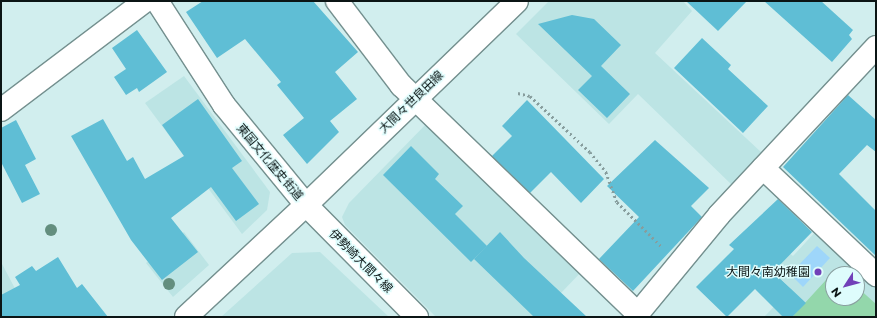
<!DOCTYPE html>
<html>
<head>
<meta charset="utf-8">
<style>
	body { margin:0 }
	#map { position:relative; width:877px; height:318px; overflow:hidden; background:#d1eeee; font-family:Montserrat,"Noto Sans JP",sans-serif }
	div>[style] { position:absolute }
	.built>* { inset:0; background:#bce4e4 }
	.green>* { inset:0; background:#93d7ab }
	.water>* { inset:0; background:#9ed6fa }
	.building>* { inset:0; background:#5fbed5 }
	.path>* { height:2.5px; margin-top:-1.25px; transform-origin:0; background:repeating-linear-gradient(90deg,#879d9d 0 2px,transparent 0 5px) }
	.roads { filter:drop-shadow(1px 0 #74908f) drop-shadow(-1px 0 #74908f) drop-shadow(0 1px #74908f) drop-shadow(0 -1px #74908f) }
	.minor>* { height:22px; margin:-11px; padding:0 11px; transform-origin:11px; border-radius:11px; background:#fff }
	.major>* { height:22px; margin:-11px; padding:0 11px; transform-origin:11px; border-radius:11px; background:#fff }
	.highway>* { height:22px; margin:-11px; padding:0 11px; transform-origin:11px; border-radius:11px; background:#fff }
	.trees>* { width:12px; height:12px; margin:-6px; border-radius:50%; background:#638e7e }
	.dots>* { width:11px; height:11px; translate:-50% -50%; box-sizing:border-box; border:2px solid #defcfc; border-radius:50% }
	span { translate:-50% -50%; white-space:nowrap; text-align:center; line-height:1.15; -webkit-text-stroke:3px #defcfc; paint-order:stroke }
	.street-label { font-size:12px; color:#0b1515 }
	.poi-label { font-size:12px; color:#0b1515 }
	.right { translate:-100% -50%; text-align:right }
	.frame { position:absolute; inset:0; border:2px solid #0b1515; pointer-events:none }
	.north { position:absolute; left:825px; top:266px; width:40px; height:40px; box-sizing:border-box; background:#defcfc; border:1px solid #8aa0a0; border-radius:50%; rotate:234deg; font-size:11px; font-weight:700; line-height:16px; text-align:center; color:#0b1515 }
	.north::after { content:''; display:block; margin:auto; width:14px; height:18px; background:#7140b8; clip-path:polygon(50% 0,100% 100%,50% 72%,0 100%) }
</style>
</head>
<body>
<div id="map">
	<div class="built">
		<i style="clip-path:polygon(549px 1px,683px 1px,692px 11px,655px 53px,762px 153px,732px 185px,638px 94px,609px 124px,516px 34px)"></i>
		<i style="clip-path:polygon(184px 76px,270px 192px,267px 210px,242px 234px,145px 103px)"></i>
		<i style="clip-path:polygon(431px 119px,584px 269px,538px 317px,436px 317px,345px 225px,342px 217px,349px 203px)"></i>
		<i style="clip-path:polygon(evenodd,818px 229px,876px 286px,876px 317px,764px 317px,791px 289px,772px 270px,788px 252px,793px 256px,818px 229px,833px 274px,857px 274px,857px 298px,833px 298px,833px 274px)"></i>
		<i style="clip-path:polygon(184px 232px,209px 265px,173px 297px,146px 263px)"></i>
		<i style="clip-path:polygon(320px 252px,389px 317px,221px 317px,292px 253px)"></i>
		<i style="clip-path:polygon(1px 262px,30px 317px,1px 317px)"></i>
	</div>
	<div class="green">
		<i style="clip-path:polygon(837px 268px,843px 274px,833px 274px,833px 298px,857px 298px,857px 287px,876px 304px,876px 317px,792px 317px)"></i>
	</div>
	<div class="water">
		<i style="clip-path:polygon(817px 246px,830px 258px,803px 287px,790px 274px)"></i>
	</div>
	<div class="building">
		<i style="clip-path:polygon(203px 1px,313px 1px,358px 52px,335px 72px,357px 99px,330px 121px,339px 132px,307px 164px,283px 135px,304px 118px,277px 85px,281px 82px,245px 39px,217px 58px,186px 12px)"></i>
		<i style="clip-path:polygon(686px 1px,747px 1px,718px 31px)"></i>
		<i style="clip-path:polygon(764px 1px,821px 1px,853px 30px,849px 35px,852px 39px,832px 62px)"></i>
		<i style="clip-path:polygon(572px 15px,594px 19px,621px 45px,601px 66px,630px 94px,607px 118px,578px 90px,592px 76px,538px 24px)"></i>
		<i style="clip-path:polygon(137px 30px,167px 72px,139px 92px,137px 88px,126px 95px,114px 77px,126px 69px,112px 48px)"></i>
		<i style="clip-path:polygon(702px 38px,731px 65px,728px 69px,768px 106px,743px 133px,674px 68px)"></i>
		<i style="clip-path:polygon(848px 95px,876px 120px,876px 152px,867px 145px,839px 174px,876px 211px,876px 256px,783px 167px)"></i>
		<i style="clip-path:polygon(198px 99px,242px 161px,232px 168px,259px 204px,236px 221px,211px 187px,171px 218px,198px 252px,162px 280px,131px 240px,71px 136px,103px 119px,127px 161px,133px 157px,145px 179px,184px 156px,162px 125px)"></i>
		<i style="clip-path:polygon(527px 100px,604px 179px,581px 203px,551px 172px,530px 193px,492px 156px,512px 136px,502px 126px)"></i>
		<i style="clip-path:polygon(16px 120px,36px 159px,25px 165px,40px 194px,22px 203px,1px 162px,1px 128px)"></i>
		<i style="clip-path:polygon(655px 140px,709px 188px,691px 206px,702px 217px,633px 291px,599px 259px,639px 217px,607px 186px)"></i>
		<i style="clip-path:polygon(411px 146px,439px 174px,435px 179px,463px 206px,455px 214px,487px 246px,471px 262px,383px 175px)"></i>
		<i style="clip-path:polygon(778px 199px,812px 232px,773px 272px,806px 303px,792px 317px,783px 317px,755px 289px,727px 317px,696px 287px,734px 249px,729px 245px)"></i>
		<i style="clip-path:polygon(500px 232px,524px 258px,587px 317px,534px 317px,474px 259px)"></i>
		<i style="clip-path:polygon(58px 257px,77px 288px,82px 284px,108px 317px,1px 317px,1px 295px,20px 285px,15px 277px,32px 266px,36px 271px)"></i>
	</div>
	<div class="path">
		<i style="left:518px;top:93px;width:12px;rotate:14deg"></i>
		<i style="left:530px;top:96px;width:82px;rotate:43deg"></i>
		<i style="left:590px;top:152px;width:26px;rotate:51deg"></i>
		<i style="left:606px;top:172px;width:32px;rotate:70deg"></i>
		<i style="left:617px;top:202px;width:62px;rotate:45deg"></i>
	</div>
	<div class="roads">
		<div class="minor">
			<i style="left:337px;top:1px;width:106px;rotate:52.7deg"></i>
			<i style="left:401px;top:85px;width:330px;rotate:44deg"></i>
			<i style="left:1px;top:110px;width:181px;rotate:-37.1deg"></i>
			<i style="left:763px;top:168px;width:156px;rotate:43.4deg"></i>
			<i style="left:635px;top:317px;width:132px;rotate:-50.5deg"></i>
			<i style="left:719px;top:215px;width:230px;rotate:-46.9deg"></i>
		</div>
		<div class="major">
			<i style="left:417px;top:317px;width:158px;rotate:-134.7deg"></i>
			<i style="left:306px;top:205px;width:293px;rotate:-44deg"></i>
		</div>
		<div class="highway">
			<i style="left:157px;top:1px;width:124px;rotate:57.2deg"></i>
			<i style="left:224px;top:105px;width:129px;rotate:50.6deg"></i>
			<i style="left:306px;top:205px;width:164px;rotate:137deg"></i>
		</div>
	</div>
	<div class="trees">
		<i style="left:51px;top:230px"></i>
		<i style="left:169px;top:284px"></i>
	</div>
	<div class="dots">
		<i style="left:818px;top:272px;background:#7140b8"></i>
	</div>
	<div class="street-label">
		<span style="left:411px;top:102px;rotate:-44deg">大間々世良田線</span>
		<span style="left:270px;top:162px;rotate:50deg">東国文化歴史街道</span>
		<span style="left:361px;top:261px;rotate:45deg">伊勢崎大間々線</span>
	</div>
	<div class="poi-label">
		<span class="right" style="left:810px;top:272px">大間々南幼稚園</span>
	</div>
	<div class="frame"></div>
	<div class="north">N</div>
</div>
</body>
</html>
